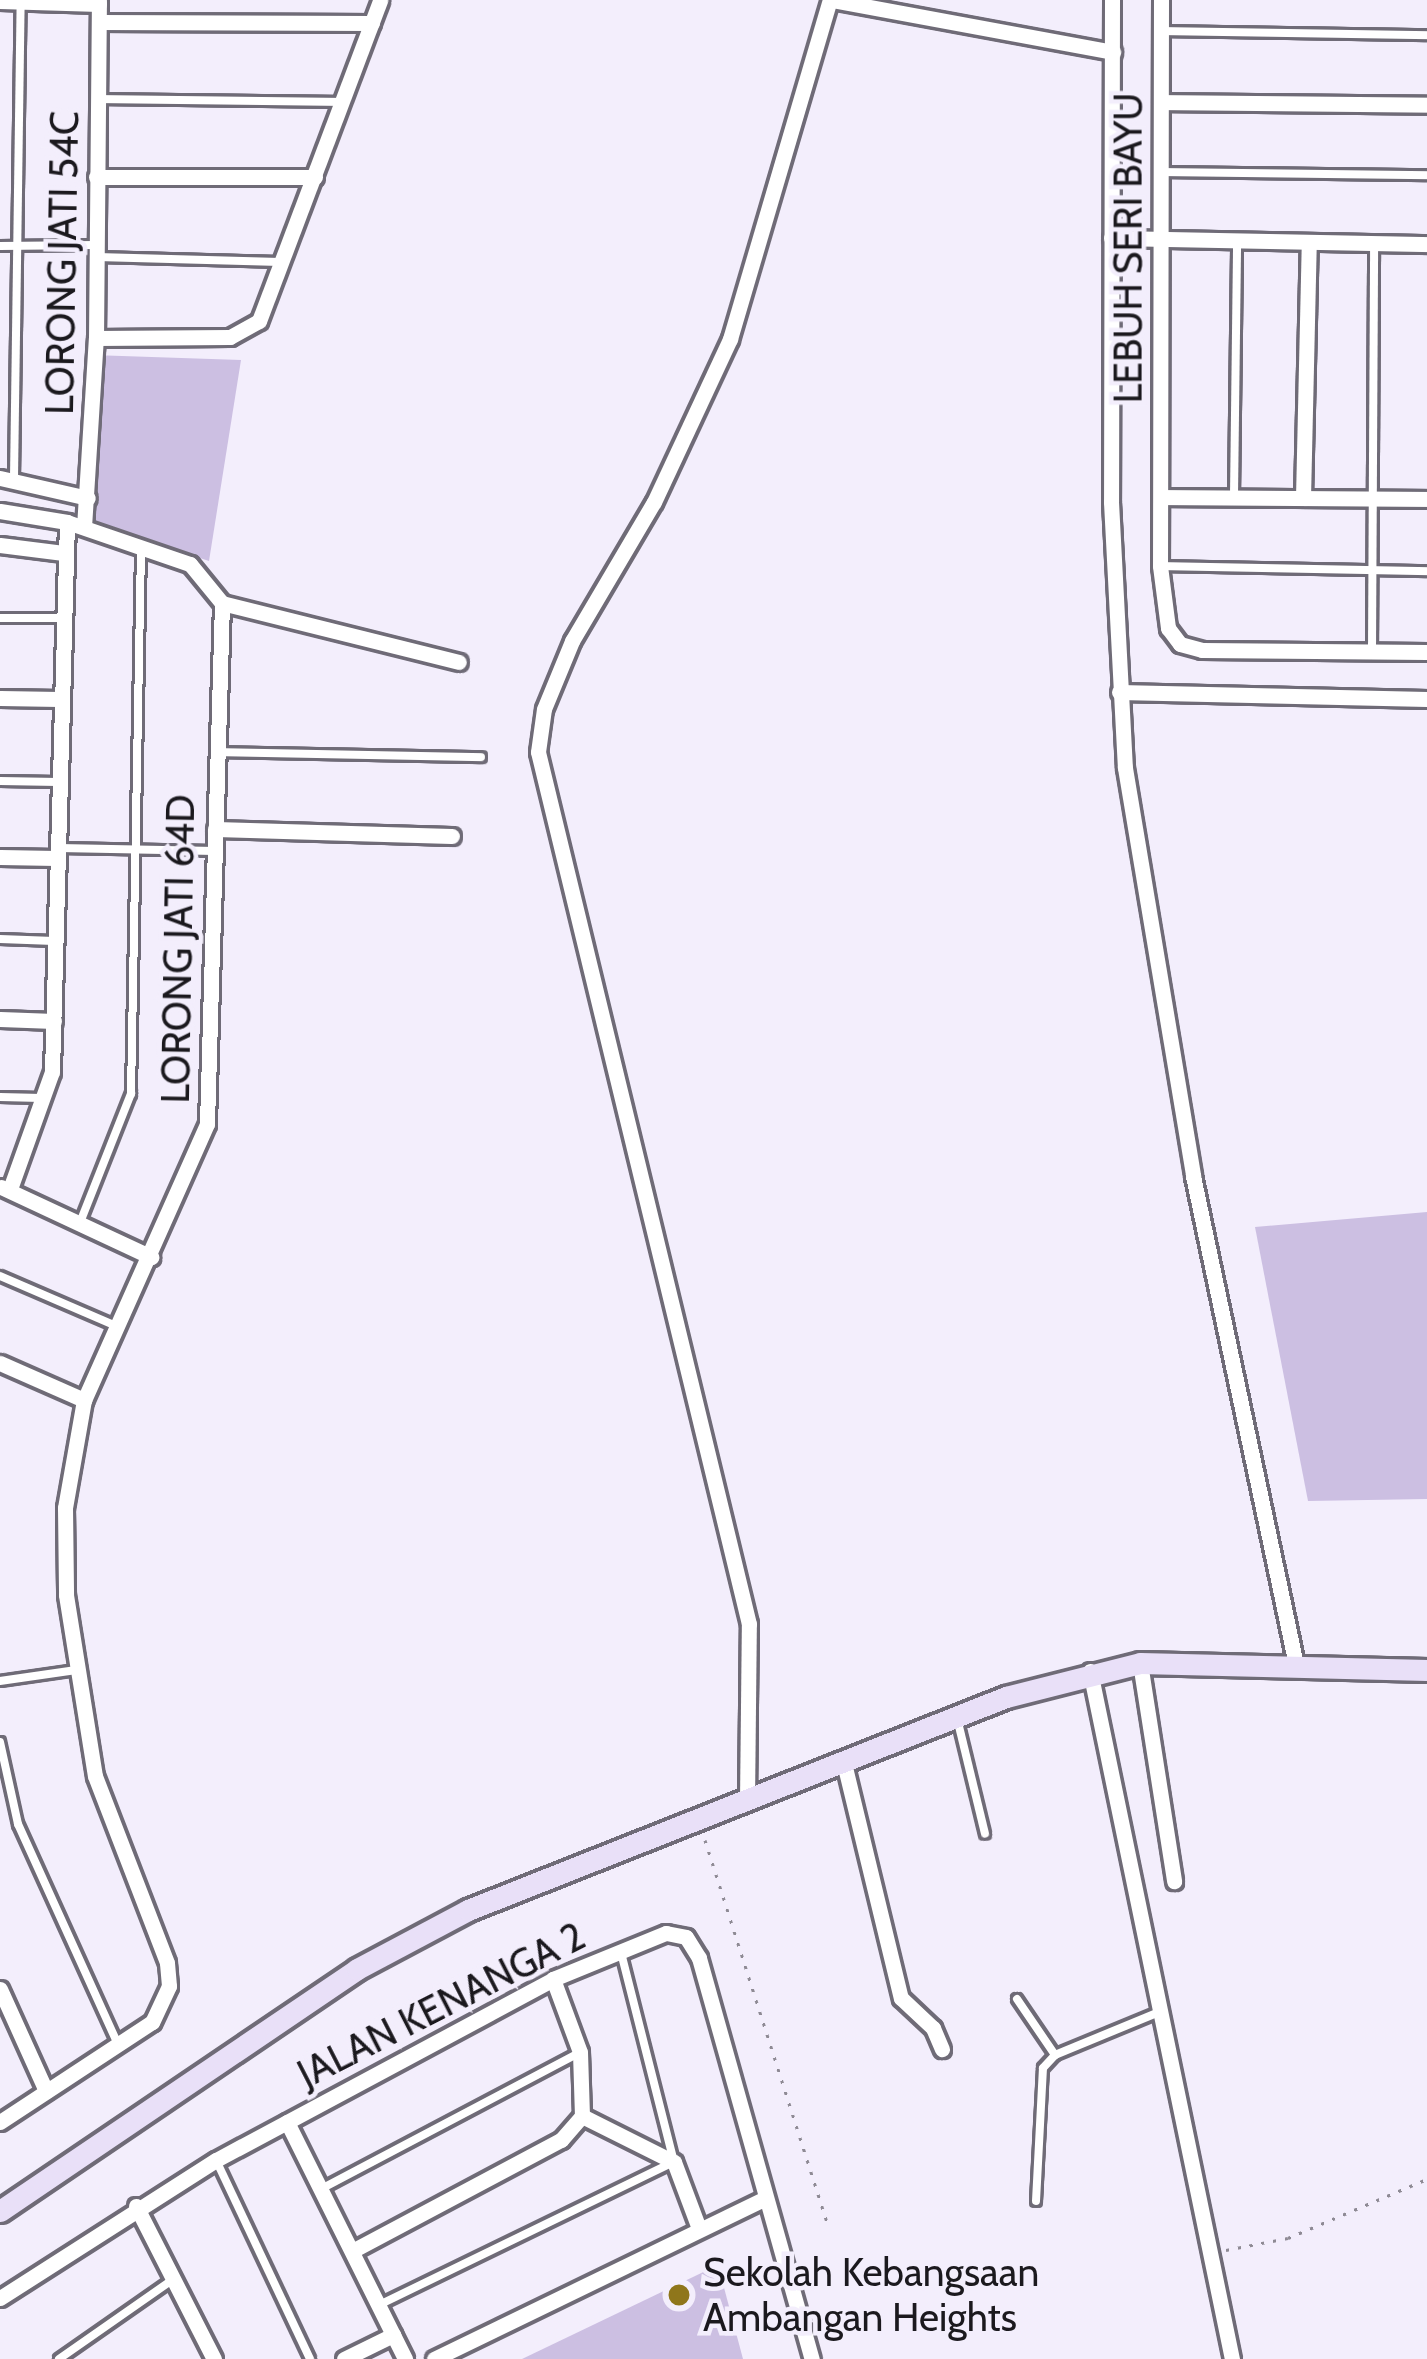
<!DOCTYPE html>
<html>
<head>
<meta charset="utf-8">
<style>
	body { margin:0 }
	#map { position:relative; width:1427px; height:2359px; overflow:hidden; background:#f3eefc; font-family:Cabin,sans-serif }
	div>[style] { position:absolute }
	.green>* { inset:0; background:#ccbfe2 }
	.path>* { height:3px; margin-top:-1.5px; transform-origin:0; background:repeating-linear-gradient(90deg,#8e8a94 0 3px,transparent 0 12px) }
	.roads { filter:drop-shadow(3px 0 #6f6b77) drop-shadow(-3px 0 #6f6b77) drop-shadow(0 3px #6f6b77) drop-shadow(0 -3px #6f6b77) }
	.lane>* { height:8px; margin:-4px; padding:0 4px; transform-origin:4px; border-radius:4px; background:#fff }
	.street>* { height:15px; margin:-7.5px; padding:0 7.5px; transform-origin:7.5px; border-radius:7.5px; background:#fff }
	.secondary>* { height:21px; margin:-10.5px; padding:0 10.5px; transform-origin:10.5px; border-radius:10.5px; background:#e9e0f8 }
	.dots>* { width:33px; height:33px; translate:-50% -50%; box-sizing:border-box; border:6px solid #f3eefc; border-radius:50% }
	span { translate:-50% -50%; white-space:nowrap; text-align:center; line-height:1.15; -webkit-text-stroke:9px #f3eefc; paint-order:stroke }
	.street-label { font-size:39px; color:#1b191e }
	.poi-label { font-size:39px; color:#1b191e }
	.left { translate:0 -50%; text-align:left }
</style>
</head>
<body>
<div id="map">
	<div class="green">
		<i style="clip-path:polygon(92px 355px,241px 360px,209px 561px,74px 517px)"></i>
		<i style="clip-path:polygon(1427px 1212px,1427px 1499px,1308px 1501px,1255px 1227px)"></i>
		<i style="clip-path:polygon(718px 2265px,743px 2359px,522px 2359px)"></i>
	</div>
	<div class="path">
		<i style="left:705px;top:1840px;width:405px;rotate:72.3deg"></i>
		<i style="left:1226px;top:2250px;width:63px;rotate:-11deg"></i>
		<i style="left:1288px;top:2238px;width:151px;rotate:-23deg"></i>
	</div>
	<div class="roads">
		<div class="lane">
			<i style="left:1163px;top:31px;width:264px;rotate:0.9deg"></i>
			<i style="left:99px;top:99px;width:243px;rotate:0.7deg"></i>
			<i style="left:1163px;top:172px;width:264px;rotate:0.7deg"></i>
			<i style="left:0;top:246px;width:95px;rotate:-0.6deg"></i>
			<i style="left:97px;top:257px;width:183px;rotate:1.6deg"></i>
			<i style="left:14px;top:478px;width:476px;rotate:-89.2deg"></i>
			<i style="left:1234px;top:496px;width:255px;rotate:-89.3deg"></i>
			<i style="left:1162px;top:566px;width:265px;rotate:1.1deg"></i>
			<i style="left:0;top:618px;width:62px"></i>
			<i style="left:1372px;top:650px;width:405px;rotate:-89.7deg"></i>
			<i style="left:217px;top:752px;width:264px;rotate:1.1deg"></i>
			<i style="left:0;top:781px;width:58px;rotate:1deg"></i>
			<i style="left:59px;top:848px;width:156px;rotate:1.1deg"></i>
			<i style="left:0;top:939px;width:54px;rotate:2.1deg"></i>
			<i style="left:0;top:1097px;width:41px;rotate:1.4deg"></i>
			<i style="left:81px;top:1220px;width:136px;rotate:-68.4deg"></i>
			<i style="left:131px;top:1094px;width:548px;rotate:-88.95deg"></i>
			<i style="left:0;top:1276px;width:126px;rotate:23.3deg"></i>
			<i style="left:0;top:1681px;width:77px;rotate:-8.2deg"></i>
			<i style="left:957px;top:1718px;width:119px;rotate:76.4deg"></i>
			<i style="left:0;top:1742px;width:84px;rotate:77.6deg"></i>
			<i style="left:18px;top:1824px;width:239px;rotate:65.6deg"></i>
			<i style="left:1017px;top:1999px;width:68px;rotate:55.8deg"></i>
			<i style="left:216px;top:2160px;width:220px;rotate:64.7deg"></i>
			<i style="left:321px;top:2189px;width:292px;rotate:-27.8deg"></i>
			<i style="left:1036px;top:2201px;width:133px;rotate:-87deg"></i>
			<i style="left:1043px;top:2068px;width:18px;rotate:-47deg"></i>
			<i style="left:1055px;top:2055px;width:110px;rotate:-22.4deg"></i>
			<i style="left:381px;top:2304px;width:326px;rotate:-25.9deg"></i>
			<i style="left:674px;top:2162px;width:217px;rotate:-104.2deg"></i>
			<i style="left:59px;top:2359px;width:141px;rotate:-34.9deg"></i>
		</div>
		<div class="street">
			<i style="left:832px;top:0;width:286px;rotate:10.5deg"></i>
			<i style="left:1112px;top:0;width:502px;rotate:90.11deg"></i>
			<i style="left:1111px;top:502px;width:266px;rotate:87deg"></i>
			<i style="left:1125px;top:768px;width:414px;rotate:80.5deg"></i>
			<i style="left:1193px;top:1176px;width:500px;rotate:78.1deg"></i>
			<i style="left:1161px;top:0;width:566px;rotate:90.1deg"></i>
			<i style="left:1160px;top:566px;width:63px;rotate:82.6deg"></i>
			<i style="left:1168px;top:628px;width:20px;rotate:53deg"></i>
			<i style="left:1180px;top:644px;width:23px;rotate:15deg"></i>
			<i style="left:1202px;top:650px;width:225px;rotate:0.5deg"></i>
			<i style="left:0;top:1px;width:99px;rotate:1.7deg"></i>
			<i style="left:99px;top:22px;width:273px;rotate:0.2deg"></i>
			<i style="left:1161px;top:102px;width:266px;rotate:0.6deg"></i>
			<i style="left:96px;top:177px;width:219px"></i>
			<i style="left:1111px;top:238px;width:316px;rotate:1.1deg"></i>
			<i style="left:96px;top:338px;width:134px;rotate:-0.4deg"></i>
			<i style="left:230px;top:337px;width:33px;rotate:-29deg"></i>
			<i style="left:259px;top:321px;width:343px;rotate:-69.3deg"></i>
			<i style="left:0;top:478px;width:90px;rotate:12.8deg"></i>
			<i style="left:1162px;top:497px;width:265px;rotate:0.4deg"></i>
			<i style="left:1303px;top:498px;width:256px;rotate:-88.7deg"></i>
			<i style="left:0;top:511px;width:68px;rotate:9.3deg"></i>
			<i style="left:67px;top:522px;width:130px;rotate:18.9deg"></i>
			<i style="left:190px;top:564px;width:50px;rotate:50.6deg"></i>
			<i style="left:222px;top:603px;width:521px;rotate:91.65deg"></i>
			<i style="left:207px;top:1124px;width:302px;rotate:114deg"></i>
			<i style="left:84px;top:1400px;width:110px;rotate:100deg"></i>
			<i style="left:65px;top:1508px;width:87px;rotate:89.3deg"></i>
			<i style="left:66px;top:1595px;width:183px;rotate:80.9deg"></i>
			<i style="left:95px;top:1776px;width:200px;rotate:68.9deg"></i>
			<i style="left:167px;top:1963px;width:23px;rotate:85deg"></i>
			<i style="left:169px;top:1986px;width:40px;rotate:115deg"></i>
			<i style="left:152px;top:2022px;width:182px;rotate:146.7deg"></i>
			<i style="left:84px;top:527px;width:189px;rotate:-86.4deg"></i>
			<i style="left:96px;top:338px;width:338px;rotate:-89.5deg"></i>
			<i style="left:0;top:545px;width:64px;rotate:7.2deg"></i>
			<i style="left:222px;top:603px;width:244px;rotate:14deg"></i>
			<i style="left:1119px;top:692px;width:308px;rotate:1.3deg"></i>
			<i style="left:0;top:698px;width:59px;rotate:1deg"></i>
			<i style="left:215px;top:829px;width:237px;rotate:1.7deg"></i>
			<i style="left:0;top:857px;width:56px;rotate:1deg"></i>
			<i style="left:0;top:1019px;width:54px;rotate:2.1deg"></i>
			<i style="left:1px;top:1187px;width:166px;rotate:25deg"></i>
			<i style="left:10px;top:1189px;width:124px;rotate:-70.3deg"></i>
			<i style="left:52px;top:1072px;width:550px;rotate:-88.44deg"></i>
			<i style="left:0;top:1363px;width:92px;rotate:23.8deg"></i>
			<i style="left:1140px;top:1663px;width:221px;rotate:81.1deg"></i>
			<i style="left:1090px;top:1671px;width:703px;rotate:78.34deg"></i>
			<i style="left:844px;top:1763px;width:242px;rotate:76.4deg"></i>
			<i style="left:901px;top:1998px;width:44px;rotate:43.2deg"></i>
			<i style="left:933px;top:2028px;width:23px;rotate:67deg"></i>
			<i style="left:747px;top:1802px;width:178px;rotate:-89.4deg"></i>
			<i style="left:749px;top:1624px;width:897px;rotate:-103.6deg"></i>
			<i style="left:538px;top:752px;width:43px;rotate:-82.1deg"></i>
			<i style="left:544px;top:709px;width:74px;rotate:-67.6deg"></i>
			<i style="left:572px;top:641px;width:161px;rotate:-59.5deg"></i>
			<i style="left:654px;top:502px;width:180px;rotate:-65deg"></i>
			<i style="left:730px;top:339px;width:353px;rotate:-73.6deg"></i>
			<i style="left:0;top:1989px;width:112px;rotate:65.7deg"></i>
			<i style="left:582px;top:2116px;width:103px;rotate:26.6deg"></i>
			<i style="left:674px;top:2162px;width:68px;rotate:69.4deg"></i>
			<i style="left:287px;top:2122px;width:265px;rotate:63.5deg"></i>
			<i style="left:136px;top:2206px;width:172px;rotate:63deg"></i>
			<i style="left:352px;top:2251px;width:237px;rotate:-28deg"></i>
			<i style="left:561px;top:2140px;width:32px;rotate:-49deg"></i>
			<i style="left:582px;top:2116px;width:64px;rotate:-91.8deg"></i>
			<i style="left:580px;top:2052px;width:78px;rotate:-110.3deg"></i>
			<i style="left:0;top:2298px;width:256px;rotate:-32.6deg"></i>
			<i style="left:216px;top:2160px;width:383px;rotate:-28.2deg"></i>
			<i style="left:553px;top:1979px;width:122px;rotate:-22.2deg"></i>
			<i style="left:666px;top:1933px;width:20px;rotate:11deg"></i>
			<i style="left:686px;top:1937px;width:25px;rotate:58deg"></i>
			<i style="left:699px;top:1958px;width:417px;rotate:74.3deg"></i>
			<i style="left:344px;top:2359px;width:55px;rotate:-26.1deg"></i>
			<i style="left:434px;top:2359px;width:367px;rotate:-25.9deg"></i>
		</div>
		<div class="secondary">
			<i style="left:0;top:2211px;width:431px;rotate:-34.1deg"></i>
			<i style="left:357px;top:1969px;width:126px;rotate:-28deg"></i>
			<i style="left:468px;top:1910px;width:579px;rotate:-21.6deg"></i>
			<i style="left:1006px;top:1697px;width:138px;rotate:-14.2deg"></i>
			<i style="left:1140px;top:1663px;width:287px;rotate:1.4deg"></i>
		</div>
	</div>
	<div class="dots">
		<i style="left:679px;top:2295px;background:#8f761b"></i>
	</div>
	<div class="street-label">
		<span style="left:1128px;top:248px;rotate:-90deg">LEBUH SERI BAYU</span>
		<span style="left:62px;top:263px;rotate:-89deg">LORONG JATI 54C</span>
		<span style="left:178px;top:949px;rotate:-89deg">LORONG JATI 64D</span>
		<span style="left:441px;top:2005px;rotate:-27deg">JALAN KENANGA 2</span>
	</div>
	<div class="poi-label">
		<span class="left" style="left:703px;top:2295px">Sekolah Kebangsaan<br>Ambangan Heights</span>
	</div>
</div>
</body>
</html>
